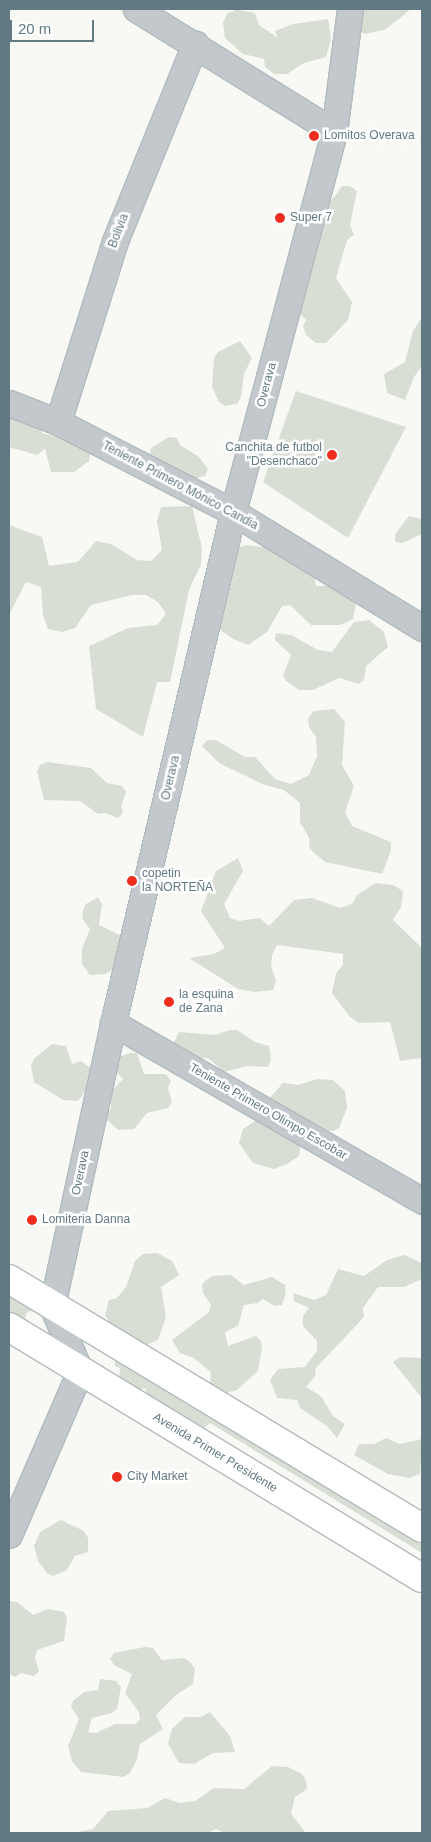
<!DOCTYPE html>
<html>
<head>
<meta charset="utf-8">
<style>
	body { margin:0 }
	#map { position:relative; width:431px; height:1842px; overflow:hidden; background:#f8f8f5; font-family:Arial,sans-serif }
	div>[style] { position:absolute }
	.green>* { inset:0; background:#d9ded4 }
	.roads { filter:drop-shadow(1px 0 #b2bbbe) drop-shadow(-1px 0 #b2bbbe) drop-shadow(0 1px #b2bbbe) drop-shadow(0 -1px #b2bbbe) }
	.street>* { height:25px; margin:-12.5px; padding:0 12.5px; transform-origin:12.5px; border-radius:12.5px; background:#c2c8cb }
	.secondary>* { height:28px; margin:-14px; padding:0 14px; transform-origin:14px; border-radius:14px; background:#fff }
	.dots>* { width:14px; height:14px; translate:-50% -50%; box-sizing:border-box; border:2px solid #fff; border-radius:50% }
	span { translate:-50% -50%; white-space:nowrap; text-align:center; line-height:1.15; -webkit-text-stroke:5px #fff; paint-order:stroke }
	.poi-label { font-size:12px; color:#617982 }
	.left { translate:0 -50%; text-align:left }
	.right { translate:-100% -50%; text-align:right }
	.street-label { font-size:12px; color:#617982 }
	.frame { position:absolute; inset:0; border:10px solid #617982; pointer-events:none }
	.scale { position:absolute; left:10px; top:20px; width:84px; height:22px; box-sizing:border-box; border:2px solid #617982; border-top:0; padding-left:6px; font-size:15px; line-height:18px; white-space:nowrap; color:#617982; -webkit-text-stroke:4px #fff; paint-order:stroke }
</style>
</head>
<body>
<div id="map">
	<div class="green">
		<i style="clip-path:polygon(233px 9px,255px 13px,259px 25px,278px 38px,275px 31px,293px 24px,328px 19px,331px 39px,326px 57px,304px 63px,287px 74px,274px 74px,265px 67px,264px 59px,243px 54px,225px 38px,223px 23px,227px 13px,235px 11px)"></i>
		<i style="clip-path:polygon(341px 9px,411px 9px,386px 29px,366px 34px,353px 29px)"></i>
		<i style="clip-path:polygon(342px 186px,350px 186px,357px 191px,350px 225px,354px 235px,347px 240px,336px 278px,352px 302px,348px 320px,326px 343px,316px 343px,306px 335px,303px 326px,306px 320px,299px 313px,307px 262px,316px 249px,319px 218px)"></i>
		<i style="clip-path:polygon(420px 320px,422px 321px,422px 366px,414px 377px,405px 400px,387px 393px,384px 374px,405px 362px,413px 331px)"></i>
		<i style="clip-path:polygon(240px 341px,252px 358px,244px 374px,241px 397px,237px 404px,225px 406px,219px 402px,212px 387px,214px 358px,218px 352px)"></i>
		<i style="clip-path:polygon(296px 391px,406px 427px,348px 538px,263px 482px)"></i>
		<i style="clip-path:polygon(9px 399px,36px 415px,42px 433px,61px 438px,81px 437px,91px 450px,89px 461px,74px 472px,51px 472px,45px 449px,37px 455px,9px 447px)"></i>
		<i style="clip-path:polygon(169px 437px,177px 438px,180px 445px,199px 457px,208px 469px,205px 476px,190px 480px,149px 462px,151px 448px)"></i>
		<i style="clip-path:polygon(192px 506px,202px 548px,201px 564px,189px 590px,170px 682px,157px 682px,143px 737px,96px 709px,89px 646px,128px 628px,157px 625px,166px 614px,158px 602px,146px 595px,132px 595px,91px 605px,75px 628px,62px 632px,48px 629px,43px 615px,41px 587px,26px 582px,9px 615px,9px 525px,42px 537px,49px 566px,78px 562px,96px 541px,111px 544px,137px 560px,151px 561px,162px 550px,157px 521px,161px 507px)"></i>
		<i style="clip-path:polygon(409px 516px,422px 519px,422px 534px,402px 543px,395px 542px,395px 534px)"></i>
		<i style="clip-path:polygon(247px 545px,292px 551px,313px 571px,316px 586px,331px 586px,351px 598px,356px 604px,353px 619px,340px 625px,311px 625px,290px 605px,282px 606px,267px 632px,248px 645px,233px 639px,213px 625px,202px 597px,202px 589px,204px 581px,232px 549px)"></i>
		<i style="clip-path:polygon(369px 620px,384px 632px,388px 647px,366px 666px,364px 680px,359px 684px,339px 678px,313px 690px,299px 690px,286px 681px,283px 675px,291px 655px,275px 640px,276px 633px,291px 635px,318px 650px,332px 652px,354px 622px)"></i>
		<i style="clip-path:polygon(334px 709px,345px 722px,342px 765px,354px 786px,345px 812px,352px 826px,391px 842px,391px 851px,382px 874px,325px 862px,310px 849px,309px 838px,300px 822px,300px 803px,284px 790px,262px 784px,219px 763px,202px 746px,207px 740px,216px 740px,245px 757px,255px 757px,275px 779px,291px 784px,309px 775px,317px 756px,316px 737px,309px 727px,308px 718px,314px 711px)"></i>
		<i style="clip-path:polygon(47px 762px,91px 768px,107px 783px,122px 786px,126px 792px,121px 806px,123px 813px,118px 818px,105px 813px,98px 814px,80px 801px,44px 800px,37px 772px,40px 765px)"></i>
		<i style="clip-path:polygon(238px 858px,243px 871px,224px 904px,230px 918px,239px 921px,260px 918px,269px 926px,294px 900px,312px 898px,340px 908px,352px 904px,357px 895px,376px 883px,393px 885px,403px 891px,401px 907px,393px 920px,422px 948px,422px 1058px,400px 1061px,390px 1022px,359px 1023px,350px 1017px,332px 993px,336px 973px,343px 965px,343px 954px,277px 945px,272px 955px,271px 966px,276px 981px,273px 990px,255px 992px,238px 989px,189px 958px,214px 954px,225px 948px,201px 911px,216px 871px)"></i>
		<i style="clip-path:polygon(98px 897px,102px 904px,99px 925px,126px 938px,124px 964px,105px 974px,90px 975px,82px 964px,82px 949px,90px 929px,82px 918px,83px 910px,86px 904px)"></i>
		<i style="clip-path:polygon(230px 1030px,237px 1030px,255px 1042px,269px 1046px,271px 1060px,268px 1067px,247px 1066px,224px 1072px,208px 1058px,187px 1059px,172px 1046px,179px 1032px,215px 1035px)"></i>
		<i style="clip-path:polygon(52px 1044px,66px 1046px,72px 1064px,81px 1061px,93px 1070px,90px 1085px,78px 1101px,63px 1100px,34px 1082px,31px 1066px,34px 1059px)"></i>
		<i style="clip-path:polygon(130px 1053px,137px 1053px,144px 1074px,166px 1074px,171px 1081px,168px 1088px,172px 1102px,168px 1108px,147px 1113px,134px 1129px,118px 1130px,103px 1116px,111px 1109px,111px 1091px,123px 1079px,114px 1070px,112px 1059px)"></i>
		<i style="clip-path:polygon(317px 1079px,333px 1080px,345px 1091px,347px 1108px,339px 1128px,333px 1131px,318px 1130px,301px 1142px,299px 1156px,287px 1164px,274px 1169px,253px 1163px,239px 1143px,243px 1129px,255px 1121px,270px 1119px,269px 1099px,283px 1083px,298px 1085px)"></i>
		<i style="clip-path:polygon(157px 1253px,172px 1261px,179px 1275px,161px 1287px,166px 1317px,158px 1340px,141px 1347px,119px 1338px,105px 1315px,109px 1300px,117px 1298px,126px 1287px,135px 1261px,143px 1254px)"></i>
		<i style="clip-path:polygon(404px 1255px,422px 1263px,422px 1279px,404px 1287px,378px 1287px,363px 1308px,364px 1317px,315px 1369px,316px 1375px,306px 1387px,321px 1396px,333px 1416px,345px 1424px,337px 1438px,327px 1426px,300px 1408px,297px 1400px,277px 1398px,270px 1380px,278px 1369px,305px 1367px,317px 1351px,317px 1341px,303px 1326px,303px 1316px,309px 1308px,294px 1301px,293px 1293px,314px 1300px,326px 1295px,338px 1269px,364px 1276px,387px 1260px)"></i>
		<i style="clip-path:polygon(231px 1275px,244px 1285px,272px 1277px,285px 1285px,286px 1292px,282px 1305px,275px 1306px,263px 1299px,258px 1303px,244px 1305px,238px 1326px,225px 1332px,228px 1346px,256px 1336px,261px 1341px,262px 1348px,258px 1371px,237px 1390px,222px 1394px,210px 1386px,211px 1372px,194px 1358px,180px 1353px,172px 1340px,209px 1312px,211px 1305px,203px 1293px,202px 1285px,206px 1280px,213px 1276px)"></i>
		<i style="clip-path:polygon(9px 1285px,38px 1309px,27px 1312px,25px 1318px,9px 1326px)"></i>
		<i style="clip-path:polygon(400px 1357px,422px 1358px,422px 1398px,393px 1362px)"></i>
		<i style="clip-path:polygon(115px 1359px,422px 1538px,422px 1553px,210px 1423px,200px 1431px,149px 1401px,145px 1388px,131px 1391px,119px 1382px,120px 1368px,115px 1366px)"></i>
		<i style="clip-path:polygon(386px 1438px,400px 1444px,422px 1439px,420px 1474px,409px 1478px,388px 1474px,354px 1455px,359px 1444px,374px 1444px)"></i>
		<i style="clip-path:polygon(61px 1520px,84px 1531px,88px 1538px,88px 1552px,75px 1556px,67px 1570px,53px 1576px,47px 1573px,38px 1561px,34px 1546px,40px 1532px)"></i>
		<i style="clip-path:polygon(9px 1601px,17px 1602px,33px 1615px,48px 1609px,64px 1612px,67px 1618px,64px 1641px,37px 1650px,35px 1658px,39px 1671px,34px 1676px,21px 1673px,15px 1677px,9px 1674px)"></i>
		<i style="clip-path:polygon(145px 1647px,153px 1648px,162px 1660px,184px 1658px,190px 1662px,195px 1669px,193px 1684px,176px 1695px,156px 1715px,163px 1729px,140px 1744px,137px 1759px,130px 1773px,124px 1777px,81px 1772px,72px 1761px,68px 1746px,79px 1719px,71px 1707px,73px 1701px,84px 1692px,98px 1690px,100px 1679px,116px 1681px,121px 1687px,117px 1709px,112px 1713px,92px 1718px,88px 1732px,96px 1733px,115px 1724px,136px 1724px,140px 1719px,139px 1712px,125px 1693px,132px 1674px,114px 1665px,110px 1659px,114px 1653px)"></i>
		<i style="clip-path:polygon(210px 1712px,230px 1736px,235px 1752px,213px 1753px,194px 1764px,179px 1763px,168px 1744px,172px 1729px,185px 1717px,201px 1717px)"></i>
		<i style="clip-path:polygon(272px 1766px,288px 1767px,302px 1774px,306px 1781px,307px 1789px,295px 1797px,291px 1814px,306px 1833px,224px 1833px,216px 1829px,208px 1833px,73px 1833px,93px 1829px,108px 1811px,147px 1808px,165px 1798px,180px 1803px,195px 1801px,214px 1788px,244px 1789px)"></i>
	</div>
	<div class="roads">
		<div class="street">
			<i style="left:136px;top:9px;width:233px;rotate:31.8deg"></i>
			<i style="left:9px;top:403px;width:53px;rotate:21.2deg"></i>
			<i style="left:58px;top:422px;width:197px;rotate:27.2deg"></i>
			<i style="left:233px;top:512px;width:222px;rotate:31.5deg"></i>
			<i style="left:58px;top:422px;width:190px;rotate:-72.5deg"></i>
			<i style="left:115px;top:241px;width:213px;rotate:-67.9deg"></i>
			<i style="left:113px;top:1023px;width:357px;rotate:29.9deg"></i>
			<i style="left:9px;top:1535px;width:179px;rotate:-66.6deg"></i>
			<i style="left:80px;top:1371px;width:71px;rotate:-113.3deg"></i>
			<i style="left:52px;top:1306px;width:289px;rotate:-77.8deg"></i>
			<i style="left:113px;top:1023px;width:525px;rotate:-76.78deg"></i>
			<i style="left:233px;top:512px;width:393px;rotate:-75.1deg"></i>
			<i style="left:334px;top:132px;width:124px;rotate:-82.6deg"></i>
		</div>
		<div class="secondary">
			<i style="left:9px;top:1279px;width:482px;rotate:31.1deg"></i>
			<i style="left:9px;top:1327px;width:483px;rotate:31.3deg"></i>
		</div>
	</div>
	<div class="dots">
		<i style="left:314px;top:136px;background:#f02e1d"></i>
		<i style="left:280px;top:218px;background:#f02e1d"></i>
		<i style="left:332px;top:455px;background:#f02e1d"></i>
		<i style="left:132px;top:881px;background:#f02e1d"></i>
		<i style="left:169px;top:1002px;background:#f02e1d"></i>
		<i style="left:32px;top:1220px;background:#f02e1d"></i>
		<i style="left:117px;top:1477px;background:#f02e1d"></i>
	</div>
	<div class="poi-label">
		<span class="left" style="left:324px;top:136px">Lomitos Overava</span>
		<span class="left" style="left:290px;top:218px">Super 7</span>
		<span class="right" style="left:322px;top:455px">Canchita de futbol<br>"Desenchaco"</span>
		<span class="left" style="left:142px;top:881px">copetin<br>la NORTEÑA</span>
		<span class="left" style="left:179px;top:1002px">la esquina<br>de Zana</span>
		<span class="left" style="left:42px;top:1220px">Lomiteria Danna</span>
		<span class="left" style="left:127px;top:1477px">City Market</span>
	</div>
	<div class="street-label">
		<span style="left:119px;top:231px;rotate:-69deg">Bolivia</span>
		<span style="left:267px;top:385px;rotate:-75deg">Overava</span>
		<span style="left:180px;top:486px;rotate:28deg">Teniente Primero Mónico Candia</span>
		<span style="left:171px;top:778px;rotate:-77deg">Overava</span>
		<span style="left:268px;top:1112px;rotate:30deg">Teniente Primero Olimpo Escobar</span>
		<span style="left:81px;top:1173px;rotate:-78deg">Overava</span>
		<span style="left:215px;top:1453px;rotate:31deg">Avenida Primer Presidente</span>
	</div>
	<div class="frame"></div>
	<div class="scale">20 m</div>
</div>
</body>
</html>
